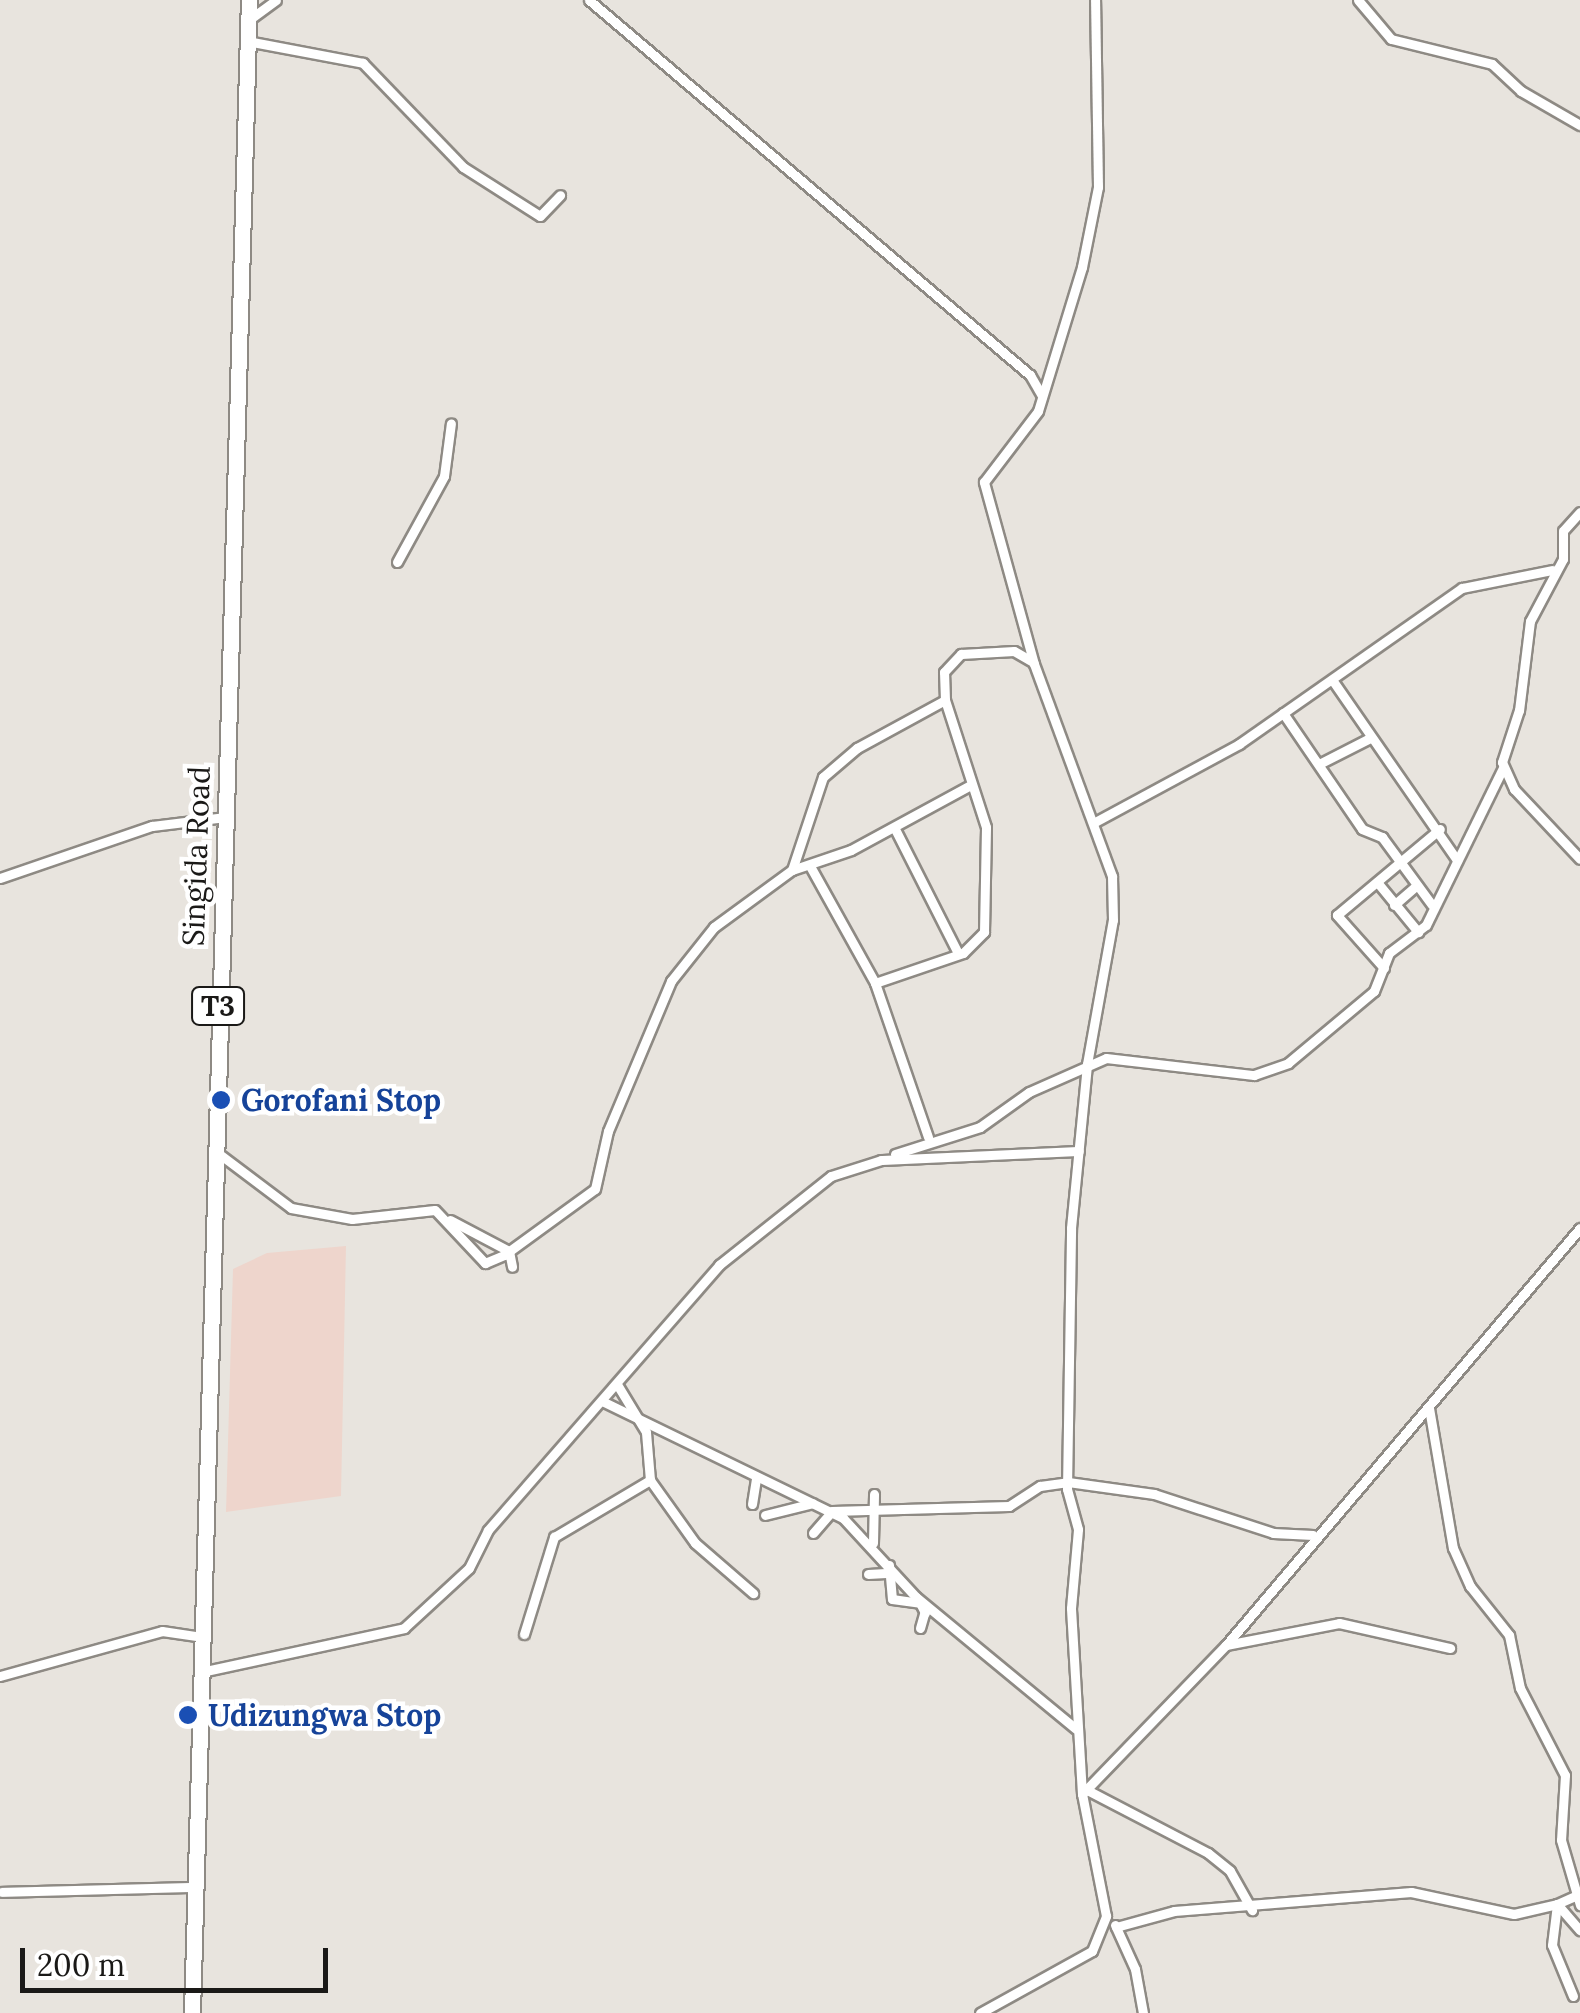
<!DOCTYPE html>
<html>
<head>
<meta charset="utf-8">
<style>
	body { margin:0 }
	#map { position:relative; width:1580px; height:2013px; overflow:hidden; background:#e8e4de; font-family:Lora,serif }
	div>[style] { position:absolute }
	.commercial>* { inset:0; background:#eed5cc }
	.roads { filter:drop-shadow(2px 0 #8e8a84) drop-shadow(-2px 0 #8e8a84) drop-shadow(0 2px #8e8a84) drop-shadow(0 -2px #8e8a84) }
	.minor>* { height:9px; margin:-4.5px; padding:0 4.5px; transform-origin:4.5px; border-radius:4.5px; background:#fff }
	.trunk>* { height:15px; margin:-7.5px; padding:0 7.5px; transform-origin:7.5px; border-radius:7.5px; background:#fff }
	.dots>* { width:28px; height:28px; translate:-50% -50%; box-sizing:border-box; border:5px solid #fff; border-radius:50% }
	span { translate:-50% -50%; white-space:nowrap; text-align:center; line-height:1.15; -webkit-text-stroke:9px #fff; paint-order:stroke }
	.shield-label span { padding:2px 8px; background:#fff; border:2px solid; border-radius:8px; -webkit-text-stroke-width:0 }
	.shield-label { font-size:28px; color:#1a1917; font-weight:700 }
	.street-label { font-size:30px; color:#1a1917 }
	.transit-label { font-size:30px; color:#164399; font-weight:700 }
	.left { translate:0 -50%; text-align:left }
	.scale { position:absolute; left:20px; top:1948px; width:308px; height:45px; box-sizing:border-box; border:5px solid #1a1917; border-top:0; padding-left:12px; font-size:30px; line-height:35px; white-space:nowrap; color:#1a1917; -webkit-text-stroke:8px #fff; paint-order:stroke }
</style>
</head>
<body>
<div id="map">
	<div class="commercial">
		<i style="clip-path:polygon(346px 1246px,341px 1496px,226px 1512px,233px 1269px,267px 1253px)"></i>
	</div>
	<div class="roads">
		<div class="minor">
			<i style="left:589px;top:0;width:579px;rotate:40.38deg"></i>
			<i style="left:1030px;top:375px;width:22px;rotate:60deg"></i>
			<i style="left:1358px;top:0;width:51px;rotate:49.8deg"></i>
			<i style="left:1391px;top:39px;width:104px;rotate:13.9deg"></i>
			<i style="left:1492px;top:64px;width:40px;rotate:43deg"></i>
			<i style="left:1521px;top:91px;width:68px;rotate:30deg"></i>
			<i style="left:250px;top:19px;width:32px;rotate:-36deg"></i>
			<i style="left:247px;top:41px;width:118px;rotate:10.7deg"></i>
			<i style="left:363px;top:63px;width:144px;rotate:46.1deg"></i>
			<i style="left:463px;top:167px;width:91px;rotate:32.5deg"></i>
			<i style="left:540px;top:216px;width:29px;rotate:-46deg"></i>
			<i style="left:1580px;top:512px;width:25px;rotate:132deg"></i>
			<i style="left:1563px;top:531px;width:28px;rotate:90deg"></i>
			<i style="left:1563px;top:559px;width:70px;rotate:118deg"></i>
			<i style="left:1530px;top:621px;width:90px;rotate:97deg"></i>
			<i style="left:1519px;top:710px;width:55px;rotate:108.1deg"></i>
			<i style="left:1502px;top:762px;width:30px;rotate:66deg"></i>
			<i style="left:1514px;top:789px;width:96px;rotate:46.7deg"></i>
			<i style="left:397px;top:562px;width:98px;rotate:-61.3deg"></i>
			<i style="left:444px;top:476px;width:53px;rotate:-82.5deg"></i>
			<i style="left:1333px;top:681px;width:218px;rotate:55.3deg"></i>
			<i style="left:1283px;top:713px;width:140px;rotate:55.7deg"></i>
			<i style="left:1362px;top:829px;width:22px;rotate:22deg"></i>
			<i style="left:1382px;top:837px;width:84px;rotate:53.7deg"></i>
			<i style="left:1319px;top:764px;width:57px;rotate:-27deg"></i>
			<i style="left:1095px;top:822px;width:164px;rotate:-28.4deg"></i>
			<i style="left:1239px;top:744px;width:272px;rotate:-35deg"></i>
			<i style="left:1462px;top:588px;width:92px;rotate:-11.3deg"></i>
			<i style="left:895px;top:829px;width:139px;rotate:63.1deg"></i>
			<i style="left:810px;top:866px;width:134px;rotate:60.9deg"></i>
			<i style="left:875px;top:983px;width:163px;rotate:71deg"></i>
			<i style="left:792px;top:870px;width:62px;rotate:-18.7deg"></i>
			<i style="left:851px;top:850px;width:134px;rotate:-28.5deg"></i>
			<i style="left:0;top:878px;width:161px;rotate:-18.9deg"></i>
			<i style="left:152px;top:826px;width:74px;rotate:-7deg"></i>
			<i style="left:1377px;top:882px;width:65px;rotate:50.6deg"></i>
			<i style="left:1394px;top:905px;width:28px;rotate:-41deg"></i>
			<i style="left:1384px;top:968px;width:71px;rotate:-131.6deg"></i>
			<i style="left:1337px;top:915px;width:134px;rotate:-39.9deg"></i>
			<i style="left:875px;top:983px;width:93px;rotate:-18.8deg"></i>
			<i style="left:963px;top:953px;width:30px;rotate:-45deg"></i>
			<i style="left:984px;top:932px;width:105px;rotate:-88.9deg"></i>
			<i style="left:986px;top:827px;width:133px;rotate:-107.9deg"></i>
			<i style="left:218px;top:1153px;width:91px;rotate:37deg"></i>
			<i style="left:291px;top:1208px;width:62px;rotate:10.2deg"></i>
			<i style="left:352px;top:1219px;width:83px;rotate:-6.2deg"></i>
			<i style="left:435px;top:1210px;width:73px;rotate:46.7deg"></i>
			<i style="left:485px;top:1263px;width:21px;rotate:-23deg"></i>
			<i style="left:504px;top:1255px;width:112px;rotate:-36deg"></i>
			<i style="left:595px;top:1189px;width:59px;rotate:-77.4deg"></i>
			<i style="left:608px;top:1131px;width:163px;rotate:-67.2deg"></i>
			<i style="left:671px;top:981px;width:69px;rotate:-51.5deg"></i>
			<i style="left:714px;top:927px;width:97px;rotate:-36.2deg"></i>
			<i style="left:792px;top:870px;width:98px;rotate:-71.6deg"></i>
			<i style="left:823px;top:777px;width:45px;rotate:-40.5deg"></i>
			<i style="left:857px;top:748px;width:100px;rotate:-28.6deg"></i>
			<i style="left:945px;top:700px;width:28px;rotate:-92deg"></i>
			<i style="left:944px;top:672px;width:25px;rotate:-47deg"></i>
			<i style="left:961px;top:654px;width:53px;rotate:-3.2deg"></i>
			<i style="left:1014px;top:651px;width:22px;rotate:30deg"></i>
			<i style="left:895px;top:1154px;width:89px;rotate:-17.6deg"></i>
			<i style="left:980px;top:1127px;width:60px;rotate:-35.5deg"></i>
			<i style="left:1029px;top:1092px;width:84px;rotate:-23.8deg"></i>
			<i style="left:1106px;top:1058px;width:149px;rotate:6.6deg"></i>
			<i style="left:1254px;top:1075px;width:36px;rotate:-19deg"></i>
			<i style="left:1288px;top:1063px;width:112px;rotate:-39.9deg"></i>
			<i style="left:1374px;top:991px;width:41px;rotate:-68.5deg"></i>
			<i style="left:1389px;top:953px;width:46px;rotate:-37.1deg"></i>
			<i style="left:1426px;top:925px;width:175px;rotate:-63.9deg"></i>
			<i style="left:450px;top:1220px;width:67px;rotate:27.7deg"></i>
			<i style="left:509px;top:1251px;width:16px;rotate:79deg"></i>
			<i style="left:604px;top:1402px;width:266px;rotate:25.9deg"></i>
			<i style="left:843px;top:1518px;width:108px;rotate:47.3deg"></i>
			<i style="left:916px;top:1597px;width:207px;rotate:39.5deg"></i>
			<i style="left:1429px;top:1408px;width:142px;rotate:80.3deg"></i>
			<i style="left:1453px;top:1548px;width:42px;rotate:65.9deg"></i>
			<i style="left:1470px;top:1586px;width:63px;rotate:51.5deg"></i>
			<i style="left:1509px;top:1635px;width:54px;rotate:78.3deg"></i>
			<i style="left:1520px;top:1688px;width:98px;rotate:62.7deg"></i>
			<i style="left:1565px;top:1775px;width:65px;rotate:93.5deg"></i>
			<i style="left:1561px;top:1840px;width:68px;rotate:73.7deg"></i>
			<i style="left:650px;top:1480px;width:77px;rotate:54.5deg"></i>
			<i style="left:695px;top:1543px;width:77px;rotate:40.8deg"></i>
			<i style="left:752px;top:1504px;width:25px;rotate:-81deg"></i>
			<i style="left:765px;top:1515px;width:49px;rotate:-14deg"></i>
			<i style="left:813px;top:1533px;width:29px;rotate:-49deg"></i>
			<i style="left:832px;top:1511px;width:177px;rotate:-1.6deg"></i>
			<i style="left:1009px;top:1506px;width:37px;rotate:-33deg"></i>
			<i style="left:1040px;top:1486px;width:28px;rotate:-8deg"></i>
			<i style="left:1068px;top:1482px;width:87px;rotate:7.9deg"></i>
			<i style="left:1154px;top:1494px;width:125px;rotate:18.1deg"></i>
			<i style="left:1273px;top:1533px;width:40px;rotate:2.9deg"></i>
			<i style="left:873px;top:1543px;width:49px;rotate:-88.8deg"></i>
			<i style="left:889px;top:1565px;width:34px;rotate:85deg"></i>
			<i style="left:892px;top:1599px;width:28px;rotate:8deg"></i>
			<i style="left:920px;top:1603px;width:11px;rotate:63deg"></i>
			<i style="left:868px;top:1574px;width:18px;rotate:-3deg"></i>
			<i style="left:920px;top:1628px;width:22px;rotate:-74deg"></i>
			<i style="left:524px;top:1634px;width:102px;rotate:-72.8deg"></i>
			<i style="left:554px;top:1537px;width:112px;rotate:-30.7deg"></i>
			<i style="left:650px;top:1480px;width:48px;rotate:-94.8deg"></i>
			<i style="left:646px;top:1432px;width:54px;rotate:-121.3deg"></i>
			<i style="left:1226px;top:1645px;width:115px;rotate:-11deg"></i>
			<i style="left:1339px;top:1623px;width:114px;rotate:12.7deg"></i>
			<i style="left:201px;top:1672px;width:208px;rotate:-12.2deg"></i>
			<i style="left:404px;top:1628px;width:88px;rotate:-42.7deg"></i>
			<i style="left:469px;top:1568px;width:42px;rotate:-63.4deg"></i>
			<i style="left:488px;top:1530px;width:352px;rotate:-48.9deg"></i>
			<i style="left:719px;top:1265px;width:143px;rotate:-38.5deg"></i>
			<i style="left:831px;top:1176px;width:52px;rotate:-17.7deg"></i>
			<i style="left:881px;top:1160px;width:198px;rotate:-2.6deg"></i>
			<i style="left:0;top:1676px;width:168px;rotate:-15.5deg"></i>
			<i style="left:162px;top:1631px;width:40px;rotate:8.5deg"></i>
			<i style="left:1089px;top:1791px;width:134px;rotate:27.5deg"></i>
			<i style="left:1208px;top:1853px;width:28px;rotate:39deg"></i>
			<i style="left:1230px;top:1871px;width:45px;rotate:60.6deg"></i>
			<i style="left:1082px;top:1794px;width:207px;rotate:-46deg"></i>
			<i style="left:1226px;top:1645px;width:547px;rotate:-49.67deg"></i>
			<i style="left:2px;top:1892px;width:193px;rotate:-1.5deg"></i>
			<i style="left:1115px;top:1925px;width:48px;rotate:65.6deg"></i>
			<i style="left:1135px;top:1969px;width:45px;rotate:79.7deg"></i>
			<i style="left:1116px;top:1927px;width:60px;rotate:-15.4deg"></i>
			<i style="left:1174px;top:1911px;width:238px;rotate:-4.6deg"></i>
			<i style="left:1411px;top:1892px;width:105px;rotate:12.1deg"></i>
			<i style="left:1514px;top:1914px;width:44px;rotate:-13.1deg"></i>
			<i style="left:1557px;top:1904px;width:35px;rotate:49deg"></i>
			<i style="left:1573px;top:1996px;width:55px;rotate:-112.4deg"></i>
			<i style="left:1552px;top:1945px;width:41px;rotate:-83deg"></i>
			<i style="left:1557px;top:1904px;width:22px;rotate:-24deg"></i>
			<i style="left:980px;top:2013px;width:128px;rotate:-29deg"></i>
			<i style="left:1092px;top:1951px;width:38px;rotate:-68deg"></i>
			<i style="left:1106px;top:1916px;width:124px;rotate:-101.1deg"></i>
			<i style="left:1082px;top:1794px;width:186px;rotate:-93.4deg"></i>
			<i style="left:1071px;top:1608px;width:79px;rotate:-84.9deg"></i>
			<i style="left:1078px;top:1529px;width:41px;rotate:-105.4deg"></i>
			<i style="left:1067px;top:1489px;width:261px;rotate:-89.1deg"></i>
			<i style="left:1071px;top:1228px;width:165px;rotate:-84.4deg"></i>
			<i style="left:1087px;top:1064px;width:146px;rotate:-79.8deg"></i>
			<i style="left:1113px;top:920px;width:44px;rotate:-91.3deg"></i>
			<i style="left:1112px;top:876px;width:226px;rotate:-110.2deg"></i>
			<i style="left:1034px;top:664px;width:189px;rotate:-105.4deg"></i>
			<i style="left:984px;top:482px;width:89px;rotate:-52.7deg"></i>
			<i style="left:1038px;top:411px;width:151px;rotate:-73deg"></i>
			<i style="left:1082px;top:267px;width:82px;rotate:-78.7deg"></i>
			<i style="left:1098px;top:187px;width:187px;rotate:-90.9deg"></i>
		</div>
		<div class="trunk">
			<i style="left:192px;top:2013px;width:2014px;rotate:-88.38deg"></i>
		</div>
	</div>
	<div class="dots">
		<i style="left:221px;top:1100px;background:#1a4fb4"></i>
		<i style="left:188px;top:1715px;background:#1a4fb4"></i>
	</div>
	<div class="shield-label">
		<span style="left:218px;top:1006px">T3</span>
	</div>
	<div class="street-label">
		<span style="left:196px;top:856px;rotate:-88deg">Singida Road</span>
	</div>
	<div class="transit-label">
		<span class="left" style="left:241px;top:1100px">Gorofani Stop</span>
		<span class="left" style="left:208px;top:1715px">Udizungwa Stop</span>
	</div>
	<div class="scale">200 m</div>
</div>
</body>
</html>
